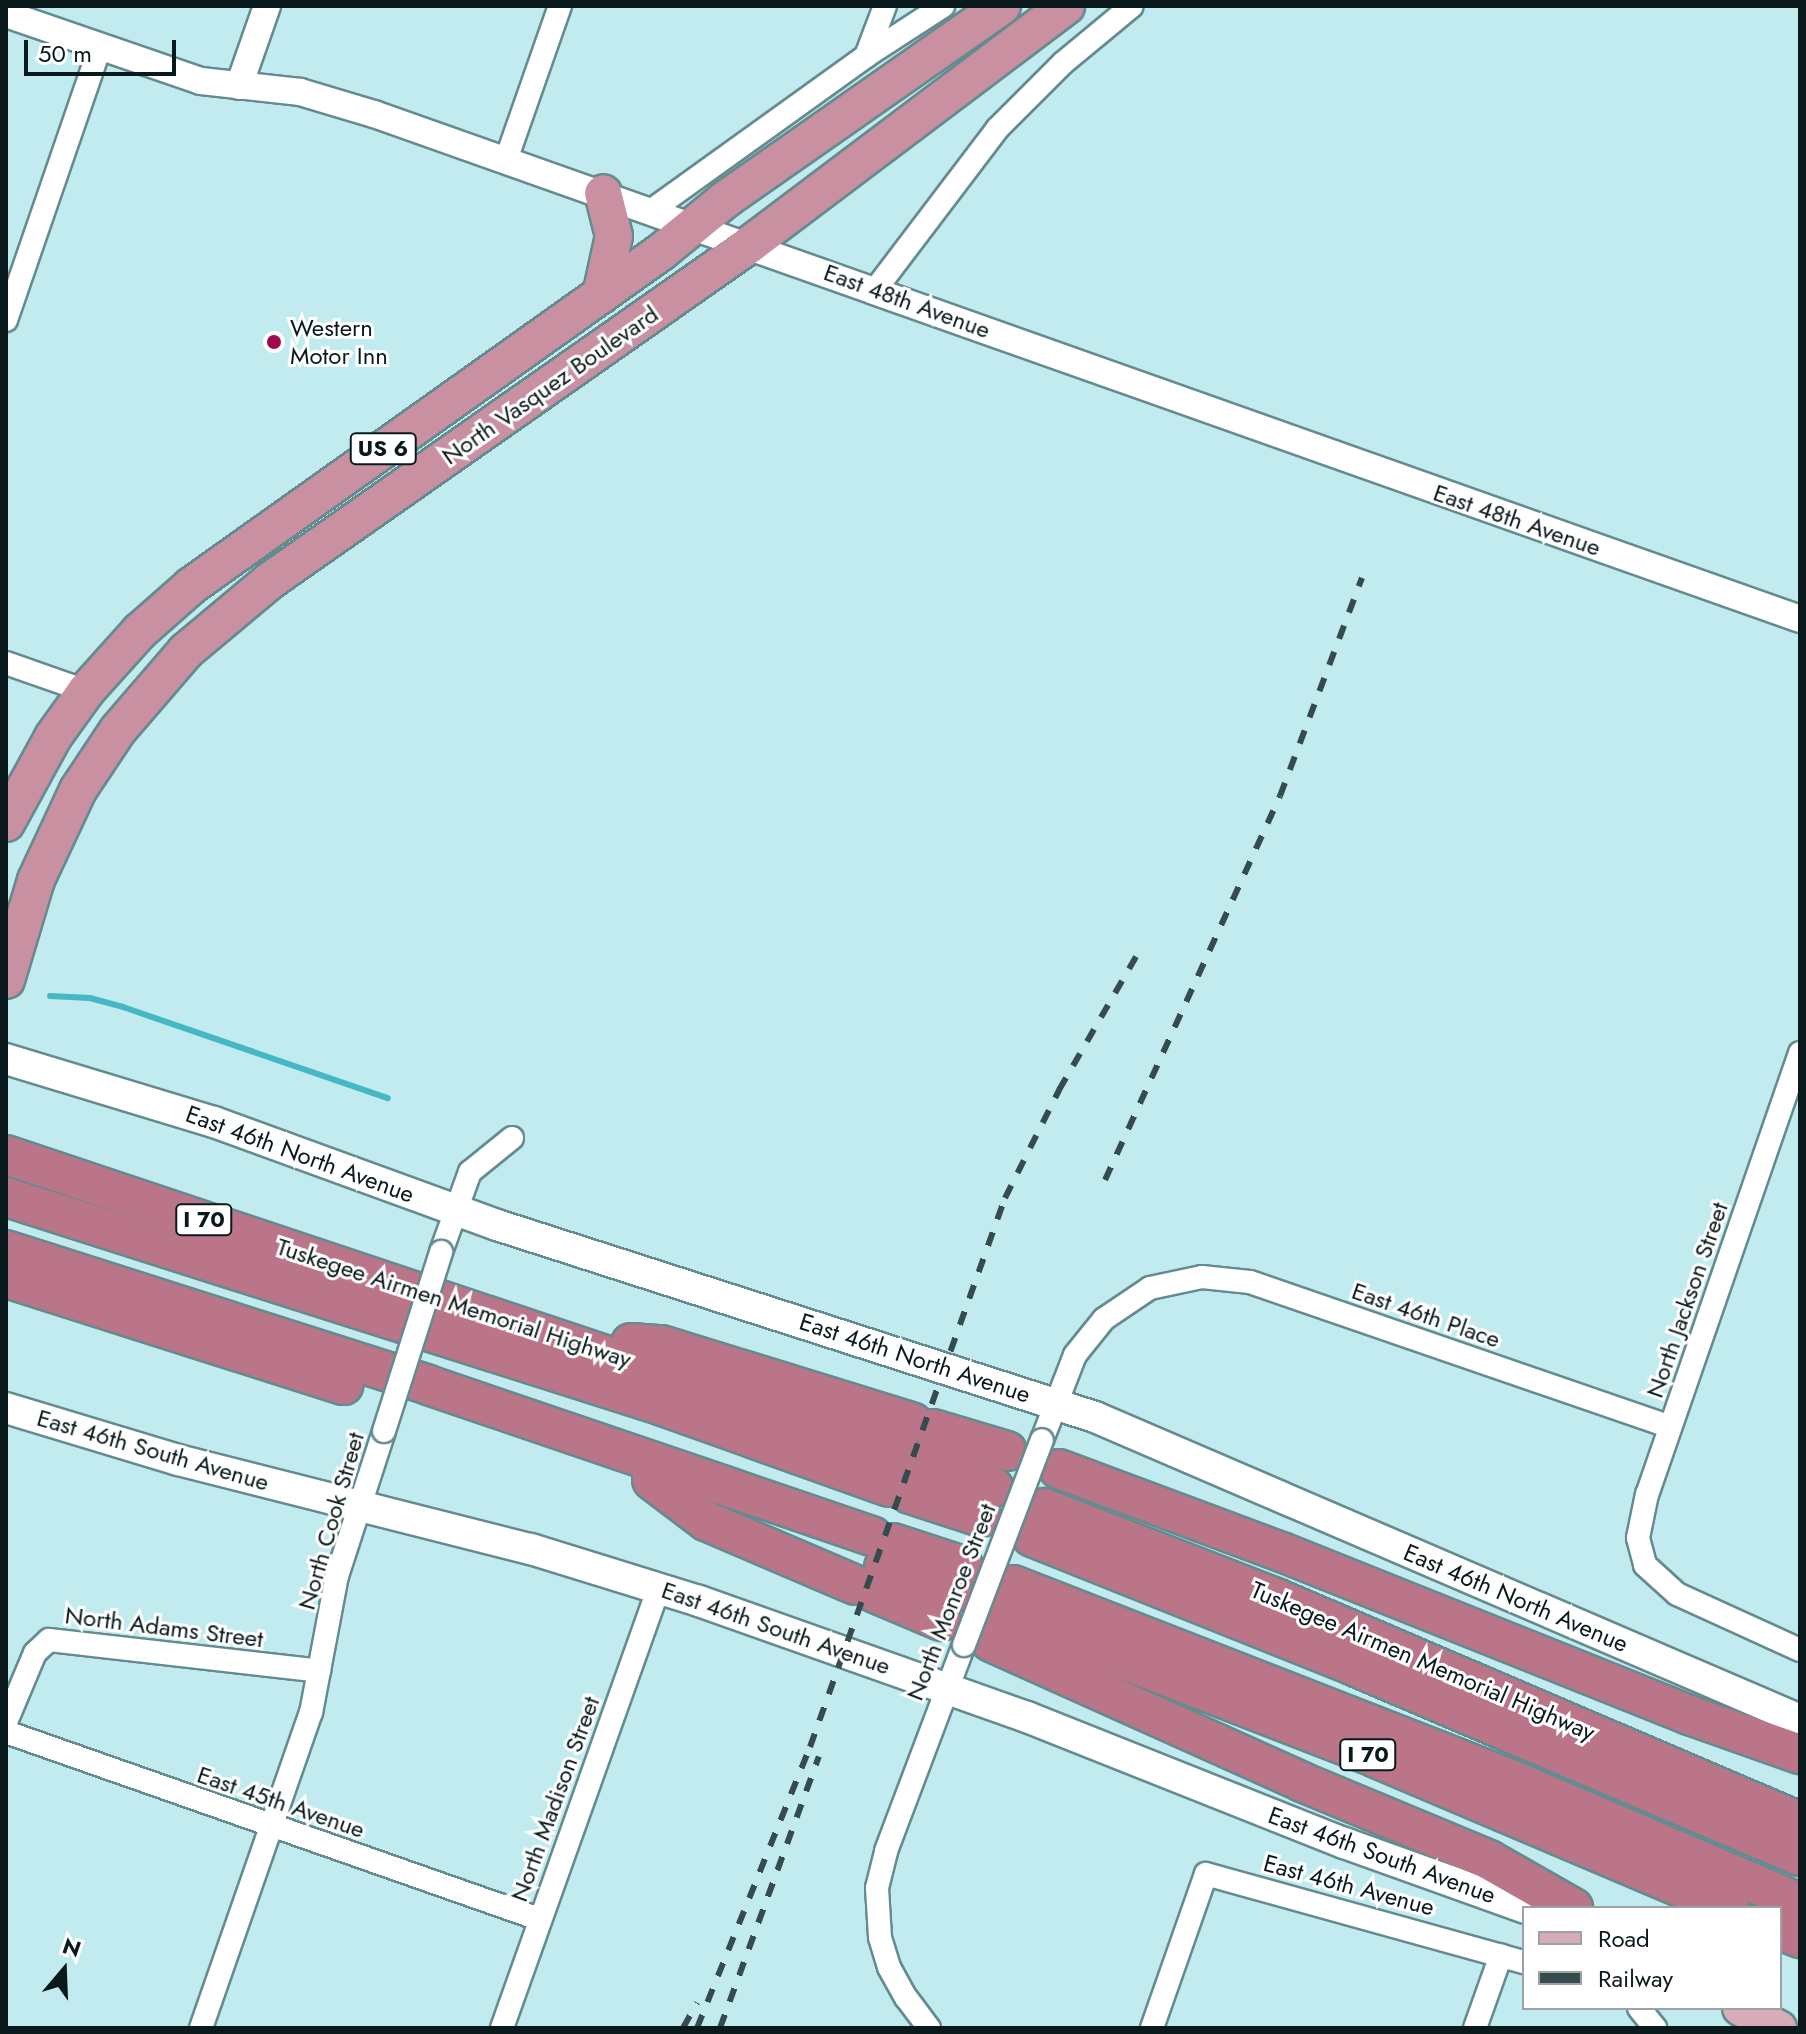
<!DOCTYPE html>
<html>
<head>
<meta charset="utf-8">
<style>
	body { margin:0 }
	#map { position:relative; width:1806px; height:2034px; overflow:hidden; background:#c1ebef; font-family:Jost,sans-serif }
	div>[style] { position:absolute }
	.stream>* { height:6px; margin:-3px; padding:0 3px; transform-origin:3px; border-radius:3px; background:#46b8c4 }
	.roads { filter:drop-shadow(2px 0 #648b8f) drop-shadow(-2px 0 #648b8f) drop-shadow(0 2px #648b8f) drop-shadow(0 -2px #648b8f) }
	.minor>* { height:22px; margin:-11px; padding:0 11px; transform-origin:11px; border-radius:11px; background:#fff }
	.tertiary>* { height:26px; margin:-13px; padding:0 13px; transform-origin:13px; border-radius:13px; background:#fff }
	.secondary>* { height:30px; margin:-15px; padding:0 15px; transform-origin:15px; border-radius:15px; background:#fff }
	.primary>* { height:34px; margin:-17px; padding:0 17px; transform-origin:17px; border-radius:17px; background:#d6acb8 }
	.trunk>* { height:36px; margin:-18px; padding:0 18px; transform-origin:18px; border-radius:18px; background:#c890a0 }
	.motorway>* { height:38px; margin:-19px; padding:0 19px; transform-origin:19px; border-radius:19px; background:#bb7588 }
	.rail>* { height:6px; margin-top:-3px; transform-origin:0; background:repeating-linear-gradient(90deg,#354b4d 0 14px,transparent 0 28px) }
	.bridges { filter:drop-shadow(2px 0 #648b8f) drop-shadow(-2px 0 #648b8f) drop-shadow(0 2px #648b8f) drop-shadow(0 -2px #648b8f) }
	.minor-bridge>* { height:22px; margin:-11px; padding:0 11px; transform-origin:11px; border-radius:11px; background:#fff }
	.dots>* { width:22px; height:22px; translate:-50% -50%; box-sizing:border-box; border:4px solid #fff; border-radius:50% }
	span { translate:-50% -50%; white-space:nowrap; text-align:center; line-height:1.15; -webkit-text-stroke:6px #fff; paint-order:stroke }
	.shield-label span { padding:2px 6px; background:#fff; border:2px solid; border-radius:6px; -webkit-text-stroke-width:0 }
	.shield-label { font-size:22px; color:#0a1a1c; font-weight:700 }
	.street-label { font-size:24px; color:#0a1a1c }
	.poi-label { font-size:24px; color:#0a1a1c }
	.left { translate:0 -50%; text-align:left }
	.frame { position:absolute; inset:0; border:8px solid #0a1a1c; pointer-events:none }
	.legend { position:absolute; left:1522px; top:1906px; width:260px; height:104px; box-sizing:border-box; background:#fff; border:2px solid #9da3a4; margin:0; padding:10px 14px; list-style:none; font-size:24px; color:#0a1a1c }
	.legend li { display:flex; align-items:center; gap:16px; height:40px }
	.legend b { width:40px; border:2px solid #9da3a4 }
	.north { position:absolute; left:24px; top:1930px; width:80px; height:80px; -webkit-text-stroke:6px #fff; paint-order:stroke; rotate:19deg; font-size:22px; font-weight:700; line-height:32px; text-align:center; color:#0a1a1c }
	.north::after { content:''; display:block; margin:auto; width:28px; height:36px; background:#0a1a1c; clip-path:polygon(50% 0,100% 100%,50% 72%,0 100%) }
	.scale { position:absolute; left:24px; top:40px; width:152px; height:36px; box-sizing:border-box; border:4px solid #0a1a1c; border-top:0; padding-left:10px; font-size:24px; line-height:28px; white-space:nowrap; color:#0a1a1c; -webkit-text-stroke:6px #fff; paint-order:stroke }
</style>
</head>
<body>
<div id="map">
	<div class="stream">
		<i style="left:50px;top:996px;width:40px;rotate:2.9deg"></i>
		<i style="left:90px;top:998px;width:34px;rotate:15deg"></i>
		<i style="left:123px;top:1007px;width:280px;rotate:19deg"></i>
	</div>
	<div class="roads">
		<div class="minor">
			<i style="left:866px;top:56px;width:53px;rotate:-69.2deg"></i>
			<i style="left:506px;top:160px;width:163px;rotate:-70.7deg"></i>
			<i style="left:652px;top:210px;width:264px;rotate:-35.7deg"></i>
			<i style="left:866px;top:56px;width:92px;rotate:-33deg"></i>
			<i style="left:875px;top:290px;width:202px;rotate:-52.8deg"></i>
			<i style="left:997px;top:129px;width:93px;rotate:-45deg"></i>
			<i style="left:1063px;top:63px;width:89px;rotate:-39.6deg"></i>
			<i style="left:6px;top:320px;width:289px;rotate:-71deg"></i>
			<i style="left:6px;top:663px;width:85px;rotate:19.3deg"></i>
			<i style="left:1800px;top:1053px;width:467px;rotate:109.1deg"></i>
			<i style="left:1647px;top:1494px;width:45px;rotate:101.6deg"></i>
			<i style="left:1638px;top:1538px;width:28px;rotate:75deg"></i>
			<i style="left:1645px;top:1565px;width:43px;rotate:42.2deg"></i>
			<i style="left:1677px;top:1594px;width:135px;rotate:24.5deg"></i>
			<i style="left:441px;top:1252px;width:85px;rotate:-70.1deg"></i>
			<i style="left:470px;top:1172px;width:54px;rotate:-39deg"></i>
			<i style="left:1042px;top:1440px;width:91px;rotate:-68.8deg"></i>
			<i style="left:1075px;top:1355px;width:46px;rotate:-51.1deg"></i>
			<i style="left:1104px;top:1319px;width:55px;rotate:-34deg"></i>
			<i style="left:1150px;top:1288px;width:53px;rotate:-11.9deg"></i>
			<i style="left:1202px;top:1277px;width:48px;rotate:5.9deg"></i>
			<i style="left:1250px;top:1282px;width:444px;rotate:19deg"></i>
			<i style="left:6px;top:1722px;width:75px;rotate:-67.2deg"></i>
			<i style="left:35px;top:1653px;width:19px;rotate:-43deg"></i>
			<i style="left:49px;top:1640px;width:272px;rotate:6.5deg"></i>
			<i style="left:6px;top:1732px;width:565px;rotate:19.33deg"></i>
			<i style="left:1639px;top:2008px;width:26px;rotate:51deg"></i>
			<i style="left:201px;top:2028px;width:334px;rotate:-70.8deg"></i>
			<i style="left:311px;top:1713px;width:139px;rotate:-79.3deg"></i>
			<i style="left:337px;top:1576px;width:152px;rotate:-72deg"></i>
			<i style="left:502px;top:2028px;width:468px;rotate:-70.4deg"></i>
			<i style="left:929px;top:2028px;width:38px;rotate:-127deg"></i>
			<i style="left:906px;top:1998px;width:35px;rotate:-119deg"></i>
			<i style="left:889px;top:1967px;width:31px;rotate:-107deg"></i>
			<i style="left:880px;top:1937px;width:49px;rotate:-93.5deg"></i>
			<i style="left:877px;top:1888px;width:38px;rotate:-76deg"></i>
			<i style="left:886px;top:1851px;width:220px;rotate:-69.3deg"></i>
			<i style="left:1152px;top:2028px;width:163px;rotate:-70.7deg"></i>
			<i style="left:1206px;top:1874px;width:330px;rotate:15.5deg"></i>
			<i style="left:1475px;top:2028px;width:77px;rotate:-70.4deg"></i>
		</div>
		<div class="tertiary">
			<i style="left:6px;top:14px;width:206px;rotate:19deg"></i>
			<i style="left:201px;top:81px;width:100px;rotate:6.3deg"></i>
			<i style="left:300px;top:92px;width:77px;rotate:16.6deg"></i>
			<i style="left:374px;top:114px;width:1513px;rotate:19.5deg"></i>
			<i style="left:239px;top:86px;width:85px;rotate:-70.7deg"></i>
		</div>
		<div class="secondary">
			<i style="left:6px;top:1059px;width:217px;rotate:16.9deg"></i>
			<i style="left:214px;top:1122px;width:301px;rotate:20deg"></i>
			<i style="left:497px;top:1225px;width:628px;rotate:17.8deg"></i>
			<i style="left:1095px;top:1417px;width:767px;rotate:23.26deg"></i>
			<i style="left:6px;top:1408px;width:180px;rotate:16.8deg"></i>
			<i style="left:178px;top:1460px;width:364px;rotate:14.2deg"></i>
			<i style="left:531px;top:1549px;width:176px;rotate:17.2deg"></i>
			<i style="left:699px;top:1601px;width:348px;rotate:19.5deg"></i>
			<i style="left:1027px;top:1717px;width:341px;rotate:21.7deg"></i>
			<i style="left:1344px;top:1843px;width:193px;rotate:19.7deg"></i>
		</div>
		<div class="primary">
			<i style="left:1740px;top:2008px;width:44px;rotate:27.1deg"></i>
		</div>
		<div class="trunk">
			<i style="left:601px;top:295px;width:60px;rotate:-77.6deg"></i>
			<i style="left:614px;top:236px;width:44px;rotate:-104.3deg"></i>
			<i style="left:6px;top:823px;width:98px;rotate:-61.3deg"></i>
			<i style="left:53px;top:737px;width:57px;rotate:-54.3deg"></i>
			<i style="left:86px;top:691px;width:81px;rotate:-48deg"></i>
			<i style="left:140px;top:631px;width:68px;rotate:-41.4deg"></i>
			<i style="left:191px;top:586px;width:577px;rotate:-35.4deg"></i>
			<i style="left:661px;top:252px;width:84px;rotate:-39.2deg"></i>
			<i style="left:726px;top:199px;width:337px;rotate:-35deg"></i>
			<i style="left:6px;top:980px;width:104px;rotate:-73.3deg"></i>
			<i style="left:36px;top:880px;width:99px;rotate:-65deg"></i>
			<i style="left:78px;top:790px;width:72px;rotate:-56.3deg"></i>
			<i style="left:118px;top:730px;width:104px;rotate:-49.3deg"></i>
			<i style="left:186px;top:651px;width:111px;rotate:-39.9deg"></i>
			<i style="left:271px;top:580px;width:584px;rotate:-35.02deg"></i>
			<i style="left:749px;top:245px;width:397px;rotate:-37deg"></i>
		</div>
		<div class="motorway">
			<i style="left:6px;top:1155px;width:944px;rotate:18.47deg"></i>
			<i style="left:6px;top:1197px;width:686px;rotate:17.64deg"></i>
			<i style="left:660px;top:1405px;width:243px;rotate:19.7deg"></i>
			<i style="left:6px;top:1250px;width:443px;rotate:17.7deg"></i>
			<i style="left:428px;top:1385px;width:469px;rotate:18.8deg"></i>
			<i style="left:6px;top:1278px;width:354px;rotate:17.6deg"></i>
			<i style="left:631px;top:1343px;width:30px;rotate:4deg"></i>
			<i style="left:661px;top:1345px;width:263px;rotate:17.1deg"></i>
			<i style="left:933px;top:1429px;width:77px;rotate:16.6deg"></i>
			<i style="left:921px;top:1461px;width:77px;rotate:19.9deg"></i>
			<i style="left:1059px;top:1469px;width:240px;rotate:20.5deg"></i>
			<i style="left:1284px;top:1553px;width:436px;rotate:21.8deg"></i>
			<i style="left:1689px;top:1715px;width:118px;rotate:19.4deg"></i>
			<i style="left:652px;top:1480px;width:68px;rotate:37.2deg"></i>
			<i style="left:706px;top:1521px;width:162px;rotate:23.2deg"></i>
			<i style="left:910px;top:1494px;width:75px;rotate:17.9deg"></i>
			<i style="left:1044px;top:1508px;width:249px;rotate:21.2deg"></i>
			<i style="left:1276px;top:1598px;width:570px;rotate:23.15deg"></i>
			<i style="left:1032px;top:1537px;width:347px;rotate:21.8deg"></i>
			<i style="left:1354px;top:1666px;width:485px;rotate:23.1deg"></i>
			<i style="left:893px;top:1543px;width:74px;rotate:18.2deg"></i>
			<i style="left:884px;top:1567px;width:73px;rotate:20.9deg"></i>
			<i style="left:1013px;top:1585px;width:531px;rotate:21.3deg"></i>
			<i style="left:1508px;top:1778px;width:318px;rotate:23.2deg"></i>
			<i style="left:875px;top:1593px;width:72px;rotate:23deg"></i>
			<i style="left:1003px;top:1613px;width:400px;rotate:21.2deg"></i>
			<i style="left:1376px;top:1758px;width:384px;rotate:23deg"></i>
			<i style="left:991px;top:1642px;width:341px;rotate:24.2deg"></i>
			<i style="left:1302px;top:1782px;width:203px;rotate:22.6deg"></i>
			<i style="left:1489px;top:1860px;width:97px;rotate:29.7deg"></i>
			<i style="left:1780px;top:1930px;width:22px;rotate:22deg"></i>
		</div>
	</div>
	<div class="rail">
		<i style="left:1105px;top:1180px;width:422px;rotate:-65.5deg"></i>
		<i style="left:1280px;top:796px;width:233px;rotate:-69.4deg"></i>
		<i style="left:683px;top:2028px;width:29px;rotate:-61deg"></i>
		<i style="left:697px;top:2028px;width:303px;rotate:-68.1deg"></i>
		<i style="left:810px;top:1747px;width:583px;rotate:-70.45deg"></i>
		<i style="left:1005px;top:1198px;width:121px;rotate:-63.4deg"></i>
		<i style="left:1059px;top:1090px;width:158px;rotate:-60deg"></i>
		<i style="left:720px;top:2028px;width:289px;rotate:-70deg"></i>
	</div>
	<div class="bridges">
		<div class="minor-bridge">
			<i style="left:384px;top:1431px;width:188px;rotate:-72.3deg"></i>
			<i style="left:964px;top:1645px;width:219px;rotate:-69.2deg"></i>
		</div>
	</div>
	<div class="dots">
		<i style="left:274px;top:342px;background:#9f074f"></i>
	</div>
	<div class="shield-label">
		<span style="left:383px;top:449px">US 6</span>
		<span style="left:204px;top:1220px">I 70</span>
		<span style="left:1368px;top:1755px">I 70</span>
	</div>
	<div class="street-label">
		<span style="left:907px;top:301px;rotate:20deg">East 48th Avenue</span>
		<span style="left:550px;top:385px;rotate:-35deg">North Vasquez Boulevard</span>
		<span style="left:1517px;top:520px;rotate:19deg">East 48th Avenue</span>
		<span style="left:300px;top:1154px;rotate:20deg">East 46th North Avenue</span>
		<span style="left:1687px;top:1300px;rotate:-71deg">North Jackson Street</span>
		<span style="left:454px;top:1303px;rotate:18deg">Tuskegee Airmen Memorial Highway</span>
		<span style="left:1426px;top:1315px;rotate:19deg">East 46th Place</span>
		<span style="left:915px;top:1358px;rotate:18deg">East 46th North Avenue</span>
		<span style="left:153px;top:1450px;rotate:16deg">East 46th South Avenue</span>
		<span style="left:331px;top:1521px;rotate:-74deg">North Cook Street</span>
		<span style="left:1516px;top:1598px;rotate:23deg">East 46th North Avenue</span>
		<span style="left:951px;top:1602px;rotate:-69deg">North Monroe Street</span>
		<span style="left:164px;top:1627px;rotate:7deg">North Adams Street</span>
		<span style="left:776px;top:1628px;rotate:19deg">East 46th South Avenue</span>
		<span style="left:1423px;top:1661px;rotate:23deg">Tuskegee Airmen Memorial Highway</span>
		<span style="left:555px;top:1799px;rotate:-70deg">North Madison Street</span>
		<span style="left:281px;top:1802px;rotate:19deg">East 45th Avenue</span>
		<span style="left:1382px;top:1855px;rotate:20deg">East 46th South Avenue</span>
		<span style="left:1349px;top:1885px;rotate:15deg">East 46th Avenue</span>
	</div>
	<div class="poi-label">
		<span class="left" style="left:290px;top:342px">Western<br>Motor Inn</span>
	</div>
	<div class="frame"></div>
	<ul class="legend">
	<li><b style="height:10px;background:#d6acb8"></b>Road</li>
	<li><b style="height:10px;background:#354b4d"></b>Railway</li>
	</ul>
	<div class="north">N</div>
	<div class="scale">50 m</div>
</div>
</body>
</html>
